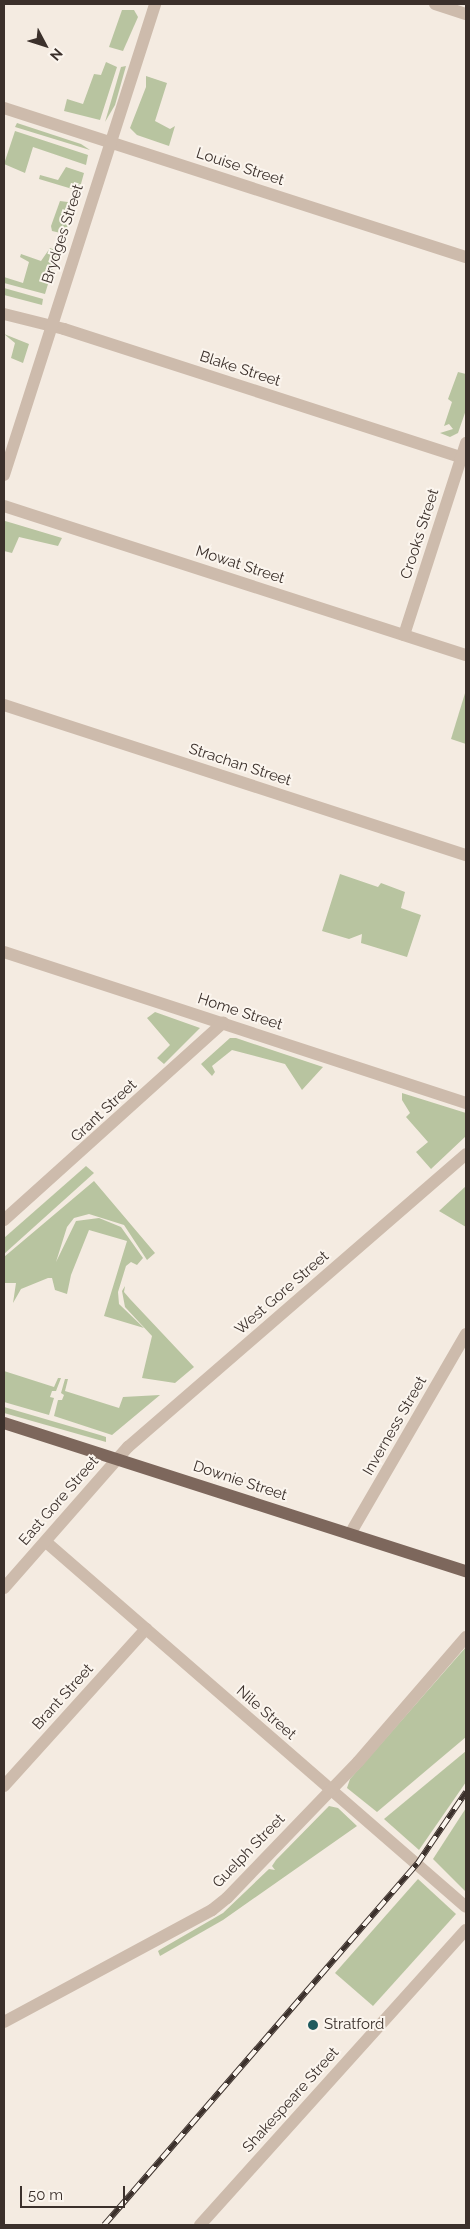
<!DOCTYPE html>
<html>
<head>
<meta charset="utf-8">
<style>
	body { margin:0 }
	#map { position:relative; width:470px; height:2229px; overflow:hidden; background:#f4ebe1; font-family:Raleway,sans-serif }
	div>[style] { position:absolute }
	.green>* { inset:0; background:#b8c4a0 }
	.minor>* { height:12px; margin:-6px; padding:0 6px; transform-origin:6px; border-radius:6px; background:#cdbbac }
	.major>* { height:12px; margin:-6px; padding:0 6px; transform-origin:6px; border-radius:6px; background:#7d675c }
	.rail>* { height:5.5px; margin-top:-2.75px; transform-origin:0; background:repeating-linear-gradient(90deg,#fbf5ee 0 11px,#3b302b 0 22px); box-sizing:border-box; border-block:1px solid #3b302b }
	.dots>* { width:14px; height:14px; translate:-50% -50%; box-sizing:border-box; border:2px solid #fbf5ee; border-radius:50% }
	span { translate:-50% -50%; white-space:nowrap; text-align:center; line-height:1.15; -webkit-text-stroke:4px #fbf5ee; paint-order:stroke }
	.street-label { font-size:15px; color:#3b302b }
	.poi-label { font-size:15px; color:#3b302b }
	.left { translate:0 -50%; text-align:left }
	.frame { position:absolute; inset:0; border:5px solid #3b302b; pointer-events:none }
	.north { position:absolute; left:20px; top:20px; width:50px; height:50px; -webkit-text-stroke:4px #fbf5ee; paint-order:stroke; rotate:130deg; font-size:14px; font-weight:700; line-height:20px; text-align:center; color:#3b302b }
	.north::after { content:''; display:block; margin:auto; width:18px; height:22px; background:#3b302b; clip-path:polygon(50% 0,100% 100%,50% 72%,0 100%) }
	.scale { position:absolute; left:20px; top:2186px; width:105px; height:22px; box-sizing:border-box; border:2px solid #3b302b; border-top:0; padding-left:6px; font-size:15px; line-height:18px; white-space:nowrap; color:#3b302b; -webkit-text-stroke:4px #fbf5ee; paint-order:stroke }
</style>
</head>
<body>
<div id="map">
	<div class="green">
		<i style="clip-path:polygon(122px 10px,134px 10px,138px 17px,123px 51px,109px 47px)"></i>
		<i style="clip-path:polygon(106px 62px,117px 67px,100px 120px,64px 111px,67px 99px,83px 104px,94px 74px,101px 75px)"></i>
		<i style="clip-path:polygon(126px 66px,115px 105px,105px 122px,121px 67px)"></i>
		<i style="clip-path:polygon(146px 76px,167px 83px,155px 121px,170px 129px,175px 126px,169px 146px,137px 135px,130px 128px,146px 87px)"></i>
		<i style="clip-path:polygon(17px 123px,81px 144px,90px 150px,15px 127px)"></i>
		<i style="clip-path:polygon(15px 131px,88px 155px,86px 165px,33px 147px,25px 173px,4px 164px)"></i>
		<i style="clip-path:polygon(66px 167px,84px 173px,79px 191px,39px 179px,40px 175px,58px 180px)"></i>
		<i style="clip-path:polygon(60px 201px,75px 203px,65px 234px,52px 231px,51px 226px)"></i>
		<i style="clip-path:polygon(50px 248px,58px 251px,45px 294px,4px 283px,4px 277px,23px 283px,29px 262px,20px 257px,21px 254px,41px 261px)"></i>
		<i style="clip-path:polygon(4px 288px,43px 299px,42px 305px,4px 295px)"></i>
		<i style="clip-path:polygon(4px 334px,29px 344px,23px 363px,11px 358px,15px 343px)"></i>
		<i style="clip-path:polygon(458px 372px,466px 374px,466px 410px,458px 433px,450px 437px,440px 433px,453px 429px,449px 424px,444px 426px,452px 402px,448px 399px)"></i>
		<i style="clip-path:polygon(5px 521px,12px 523px,62px 538px,58px 546px,19px 537px,12px 553px,4px 551px)"></i>
		<i style="clip-path:polygon(466px 690px,466px 744px,451px 739px)"></i>
		<i style="clip-path:polygon(340px 874px,378px 887px,381px 883px,405px 892px,401px 908px,421px 915px,407px 957px,361px 943px,362px 934px,349px 939px,322px 931px)"></i>
		<i style="clip-path:polygon(155px 1012px,200px 1028px,164px 1064px,157px 1058px,170px 1045px,147px 1018px)"></i>
		<i style="clip-path:polygon(230px 1038px,236px 1038px,323px 1067px,302px 1090px,285px 1064px,232px 1050px,212px 1066px,215px 1072px,212px 1076px,201px 1064px)"></i>
		<i style="clip-path:polygon(402px 1093px,466px 1113px,466px 1136px,431px 1169px,416px 1152px,428px 1142px,406px 1117px,410px 1113px,402px 1100px)"></i>
		<i style="clip-path:polygon(86px 1166px,94px 1173px,4px 1254px,4px 1238px)"></i>
		<i style="clip-path:polygon(94px 1181px,155px 1253px,147px 1260px,124px 1225px,89px 1214px,74px 1218px,67px 1227px,56px 1262px,76px 1221px,99px 1218px,121px 1227px,143px 1258px,137px 1265px,131px 1262px,126px 1266px,118px 1292px,119px 1304px,144px 1328px,104px 1316px,127px 1241px,89px 1230px,71px 1275px,67px 1294px,55px 1290px,52px 1278px,48px 1278px,21px 1289px,13px 1303px,16px 1283px,4px 1283px,4px 1257px)"></i>
		<i style="clip-path:polygon(466px 1186px,466px 1227px,439px 1211px)"></i>
		<i style="clip-path:polygon(125px 1286px,124px 1292px,130px 1299px,194px 1367px,175px 1383px,142px 1378px,152px 1336px,125px 1307px,122px 1291px)"></i>
		<i style="clip-path:polygon(4px 1371px,54px 1387px,58px 1378px,61px 1378px,56px 1391px,52px 1391px,50px 1397px,54px 1398px,49px 1415px,4px 1402px)"></i>
		<i style="clip-path:polygon(65px 1379px,68px 1379px,65px 1391px,119px 1408px,123px 1397px,160px 1395px,112px 1435px,54px 1416px,58px 1400px,62px 1400px,64px 1395px,61px 1393px)"></i>
		<i style="clip-path:polygon(4px 1407px,100px 1435px,106px 1437px,106px 1442px,4px 1413px)"></i>
		<i style="clip-path:polygon(466px 1647px,466px 1737px,377px 1812px,347px 1788px,350px 1779px)"></i>
		<i style="clip-path:polygon(466px 1751px,466px 1782px,419px 1850px,384px 1819px)"></i>
		<i style="clip-path:polygon(329px 1806px,338px 1808px,357px 1826px,223px 1920px,160px 1956px,158px 1951px,161px 1949px,223px 1913px,269px 1869px,275px 1870px,272px 1866px,276px 1860px)"></i>
		<i style="clip-path:polygon(466px 1808px,466px 1892px,433px 1859px)"></i>
		<i style="clip-path:polygon(418px 1879px,456px 1914px,373px 2006px,335px 1973px)"></i>
	</div>
	<div class="minor">
		<i style="left:435px;top:4px;width:33px;rotate:18deg"></i>
		<i style="left:4px;top:108px;width:485px;rotate:17.9deg"></i>
		<i style="left:4px;top:314px;width:62px;rotate:14deg"></i>
		<i style="left:64px;top:329px;width:422px;rotate:17.9deg"></i>
		<i style="left:4px;top:475px;width:495px;rotate:-72.2deg"></i>
		<i style="left:4px;top:506px;width:485px;rotate:17.9deg"></i>
		<i style="left:404px;top:635px;width:202px;rotate:-72.1deg"></i>
		<i style="left:4px;top:705px;width:486px;rotate:18deg"></i>
		<i style="left:4px;top:952px;width:486px;rotate:18.1deg"></i>
		<i style="left:4px;top:1220px;width:295px;rotate:-42deg"></i>
		<i style="left:350px;top:1534px;width:231px;rotate:-59.9deg"></i>
		<i style="left:46px;top:1542px;width:556px;rotate:40.99deg"></i>
		<i style="left:4px;top:1588px;width:188px;rotate:-48.7deg"></i>
		<i style="left:128px;top:1447px;width:447px;rotate:-40.9deg"></i>
		<i style="left:4px;top:1786px;width:212px;rotate:-47.9deg"></i>
		<i style="left:4px;top:2022px;width:236px;rotate:-28.3deg"></i>
		<i style="left:212px;top:1910px;width:19px;rotate:-39deg"></i>
		<i style="left:227px;top:1898px;width:189px;rotate:-46.1deg"></i>
		<i style="left:358px;top:1762px;width:165px;rotate:-49.2deg"></i>
		<i style="left:200px;top:2225px;width:397px;rotate:-48deg"></i>
	</div>
	<div class="major">
		<i style="left:4px;top:1423px;width:485px;rotate:17.8deg"></i>
	</div>
	<div class="rail">
		<i style="left:104px;top:2225px;width:478px;rotate:-49.1deg"></i>
		<i style="left:417px;top:1864px;width:87px;rotate:-55.8deg"></i>
	</div>
	<div class="dots">
		<i style="left:313px;top:2025px;background:#1f5a5e"></i>
	</div>
	<div class="street-label">
		<span style="left:240px;top:167px;rotate:18deg">Louise Street</span>
		<span style="left:63px;top:234px;rotate:-72deg">Brydges Street</span>
		<span style="left:240px;top:369px;rotate:18deg">Blake Street</span>
		<span style="left:420px;top:534px;rotate:-72deg">Crooks Street</span>
		<span style="left:240px;top:565px;rotate:18deg">Mowat Street</span>
		<span style="left:240px;top:765px;rotate:18deg">Strachan Street</span>
		<span style="left:240px;top:1012px;rotate:18deg">Home Street</span>
		<span style="left:104px;top:1111px;rotate:-43deg">Grant Street</span>
		<span style="left:282px;top:1293px;rotate:-41deg">West Gore Street</span>
		<span style="left:395px;top:1426px;rotate:-60deg">Inverness Street</span>
		<span style="left:240px;top:1481px;rotate:18deg">Downie Street</span>
		<span style="left:59px;top:1501px;rotate:-49deg">East Gore Street</span>
		<span style="left:63px;top:1697px;rotate:-48deg">Brant Street</span>
		<span style="left:266px;top:1713px;rotate:41deg">Nile Street</span>
		<span style="left:249px;top:1851px;rotate:-46deg">Guelph Street</span>
		<span style="left:291px;top:2100px;rotate:-48deg">Shakespeare Street</span>
	</div>
	<div class="poi-label">
		<span class="left" style="left:324px;top:2025px">Stratford</span>
	</div>
	<div class="frame"></div>
	<div class="north">N</div>
	<div class="scale">50 m</div>
</div>
</body>
</html>
